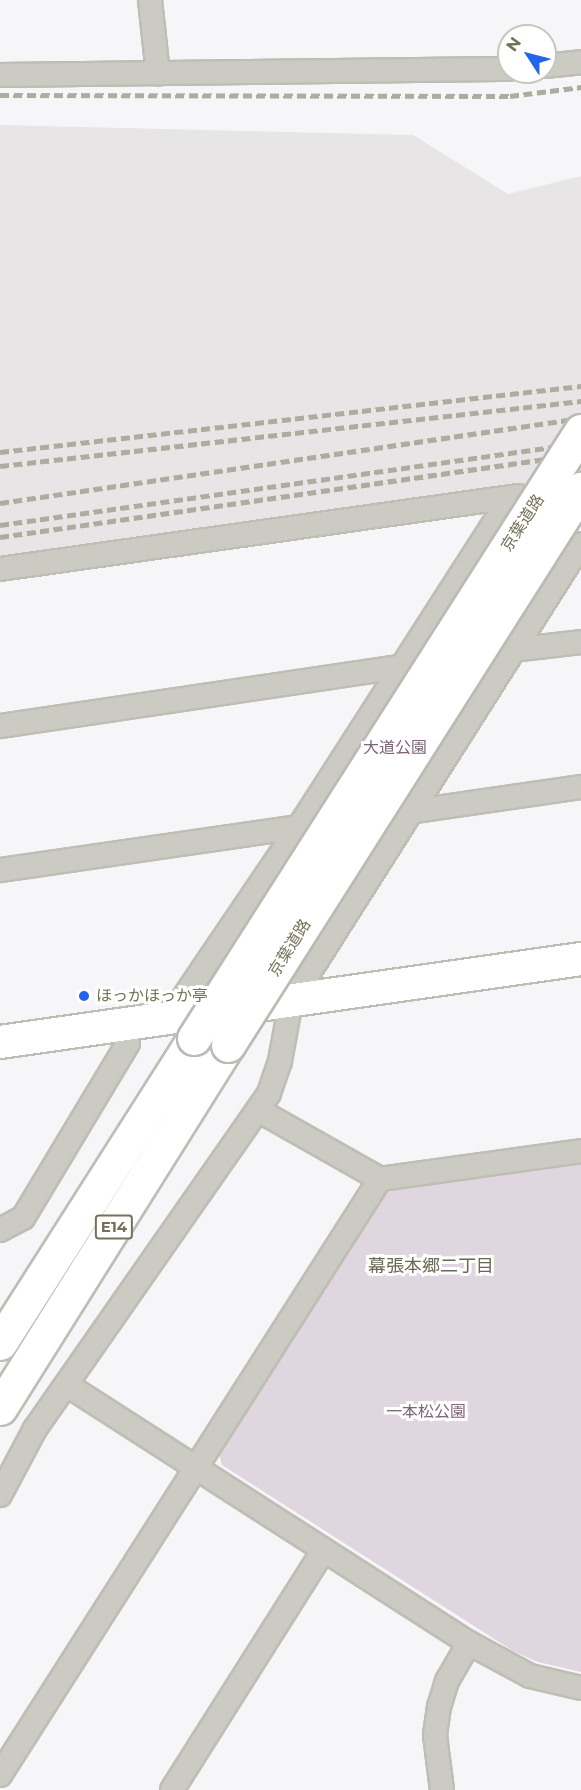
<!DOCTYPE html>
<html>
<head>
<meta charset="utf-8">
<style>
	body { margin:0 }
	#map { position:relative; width:581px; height:1790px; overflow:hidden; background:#f6f5f8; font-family:Montserrat,"Noto Sans JP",sans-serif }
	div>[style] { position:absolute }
	.built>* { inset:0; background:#e7e5e5 }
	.green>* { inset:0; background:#e0d6df }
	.roads { filter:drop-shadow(2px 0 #bfbeb5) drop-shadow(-2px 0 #bfbeb5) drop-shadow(0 2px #bfbeb5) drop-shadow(0 -2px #bfbeb5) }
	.street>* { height:22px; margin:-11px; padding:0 11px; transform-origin:11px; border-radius:11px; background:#cbcac3 }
	.secondary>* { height:32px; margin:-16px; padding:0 16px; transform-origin:16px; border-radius:16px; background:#fff }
	.highway>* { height:33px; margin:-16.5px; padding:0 16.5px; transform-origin:16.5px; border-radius:16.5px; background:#fff }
	.rail>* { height:4.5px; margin-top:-2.25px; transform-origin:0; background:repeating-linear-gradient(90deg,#adac9f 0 9px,transparent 0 13.5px) }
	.bridges { filter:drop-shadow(2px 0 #bbbab4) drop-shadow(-2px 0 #bbbab4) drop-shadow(0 2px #bbbab4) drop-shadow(0 -2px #bbbab4) }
	.highway-bridge>* { height:33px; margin:-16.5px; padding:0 16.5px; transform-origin:16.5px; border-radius:16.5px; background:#fff }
	.dots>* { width:16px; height:16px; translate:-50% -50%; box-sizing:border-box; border:3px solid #fff; border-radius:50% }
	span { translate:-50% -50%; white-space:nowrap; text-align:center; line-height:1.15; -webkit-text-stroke:6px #fff; paint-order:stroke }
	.shield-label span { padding:2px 4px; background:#fff; border:2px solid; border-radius:4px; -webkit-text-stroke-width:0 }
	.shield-label { font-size:15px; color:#757259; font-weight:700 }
	.street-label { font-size:16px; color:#757259 }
	.park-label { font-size:16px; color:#7e6578 }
	.poi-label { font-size:16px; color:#757259 }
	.left { translate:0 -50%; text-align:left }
	.neighbourhood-label { font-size:18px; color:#6b6954 }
	.north { position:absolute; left:497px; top:24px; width:60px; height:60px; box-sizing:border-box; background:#fff; border:2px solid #c8c7bd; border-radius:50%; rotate:306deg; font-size:16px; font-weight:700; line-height:24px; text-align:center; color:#757259 }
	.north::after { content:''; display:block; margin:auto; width:21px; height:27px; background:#2464e8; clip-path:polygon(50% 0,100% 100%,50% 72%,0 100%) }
</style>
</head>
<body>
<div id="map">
	<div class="built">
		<i style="clip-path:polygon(0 125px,413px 135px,508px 194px,581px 176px,581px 476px,0 559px)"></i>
	</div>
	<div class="green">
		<i style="clip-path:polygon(581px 1161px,581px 1672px,538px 1662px,513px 1651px,222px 1465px,218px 1450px,379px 1198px,393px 1188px)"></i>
	</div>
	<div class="roads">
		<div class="street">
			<i style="left:150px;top:0;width:74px;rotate:83.8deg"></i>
			<i style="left:545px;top:66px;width:36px;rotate:-6deg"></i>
			<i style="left:0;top:75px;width:509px;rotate:-0.68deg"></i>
			<i style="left:0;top:569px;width:523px;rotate:-8.02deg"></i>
			<i style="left:512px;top:650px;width:69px;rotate:-6.6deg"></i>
			<i style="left:0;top:726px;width:405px;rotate:-8.4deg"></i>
			<i style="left:408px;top:812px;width:175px;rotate:-8.2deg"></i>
			<i style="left:0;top:870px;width:302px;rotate:-8.2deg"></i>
			<i style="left:169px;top:1019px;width:232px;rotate:-55.9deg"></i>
			<i style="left:299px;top:827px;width:391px;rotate:-57.3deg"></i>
			<i style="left:258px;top:1110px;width:140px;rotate:29.5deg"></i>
			<i style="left:380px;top:1179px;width:203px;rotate:-7.9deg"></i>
			<i style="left:0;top:1230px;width:26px;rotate:-28deg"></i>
			<i style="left:23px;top:1218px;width:204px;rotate:-59deg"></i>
			<i style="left:128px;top:1043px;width:16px;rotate:-101deg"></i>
			<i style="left:67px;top:1385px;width:478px;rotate:32.7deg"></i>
			<i style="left:469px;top:1643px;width:69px;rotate:28.4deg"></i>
			<i style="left:530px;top:1676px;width:52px;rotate:13.2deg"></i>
			<i style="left:0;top:1495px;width:75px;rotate:-62.1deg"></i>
			<i style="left:35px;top:1429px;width:409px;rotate:-55.1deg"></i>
			<i style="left:269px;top:1093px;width:34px;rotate:-71deg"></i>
			<i style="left:280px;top:1061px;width:61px;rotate:-79.6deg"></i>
			<i style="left:291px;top:1001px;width:541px;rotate:-57.6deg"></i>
			<i style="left:0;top:1775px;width:707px;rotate:-57.48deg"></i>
			<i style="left:172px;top:1790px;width:284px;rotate:-57.7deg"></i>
			<i style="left:442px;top:1790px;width:55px;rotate:-97.3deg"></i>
			<i style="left:435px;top:1735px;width:28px;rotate:-82deg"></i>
			<i style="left:439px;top:1707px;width:27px;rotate:-73deg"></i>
			<i style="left:447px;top:1681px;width:44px;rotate:-59.9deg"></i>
		</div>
		<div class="secondary">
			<i style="left:0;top:1042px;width:587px;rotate:-8.13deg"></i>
		</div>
		<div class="highway">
			<i style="left:0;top:1343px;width:361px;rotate:-57.5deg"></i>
			<i style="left:0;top:1408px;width:429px;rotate:-57.9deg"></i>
		</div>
	</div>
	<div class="rail">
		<i style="left:0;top:95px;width:510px;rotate:0.11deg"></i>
		<i style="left:510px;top:96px;width:72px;rotate:-7.2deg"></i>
		<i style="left:0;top:452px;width:585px;rotate:-6.48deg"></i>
		<i style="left:0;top:466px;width:585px;rotate:-6.38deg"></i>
		<i style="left:0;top:503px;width:587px;rotate:-8.32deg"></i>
		<i style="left:0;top:525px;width:587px;rotate:-8.03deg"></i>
		<i style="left:0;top:537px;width:587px;rotate:-8.13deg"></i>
	</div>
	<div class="bridges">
		<div class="highway-bridge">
			<i style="left:194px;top:1038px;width:720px;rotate:-57.48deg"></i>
			<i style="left:228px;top:1045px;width:659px;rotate:-57.59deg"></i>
		</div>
	</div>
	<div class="dots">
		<i style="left:84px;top:996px;background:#2464e8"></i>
	</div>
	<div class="shield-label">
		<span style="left:114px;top:1227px">E14</span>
	</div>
	<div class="street-label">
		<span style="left:523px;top:523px;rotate:-57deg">京葉道路</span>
		<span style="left:290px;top:948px;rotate:-58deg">京葉道路</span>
	</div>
	<div class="park-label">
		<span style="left:395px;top:748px">大道公園</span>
		<span style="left:426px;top:1412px">一本松公園</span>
	</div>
	<div class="poi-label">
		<span class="left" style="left:96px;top:996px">ほっかほっか亭</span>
	</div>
	<div class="neighbourhood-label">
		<span style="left:431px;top:1266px">幕張本郷二丁目</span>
	</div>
	<div class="north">N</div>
</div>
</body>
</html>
